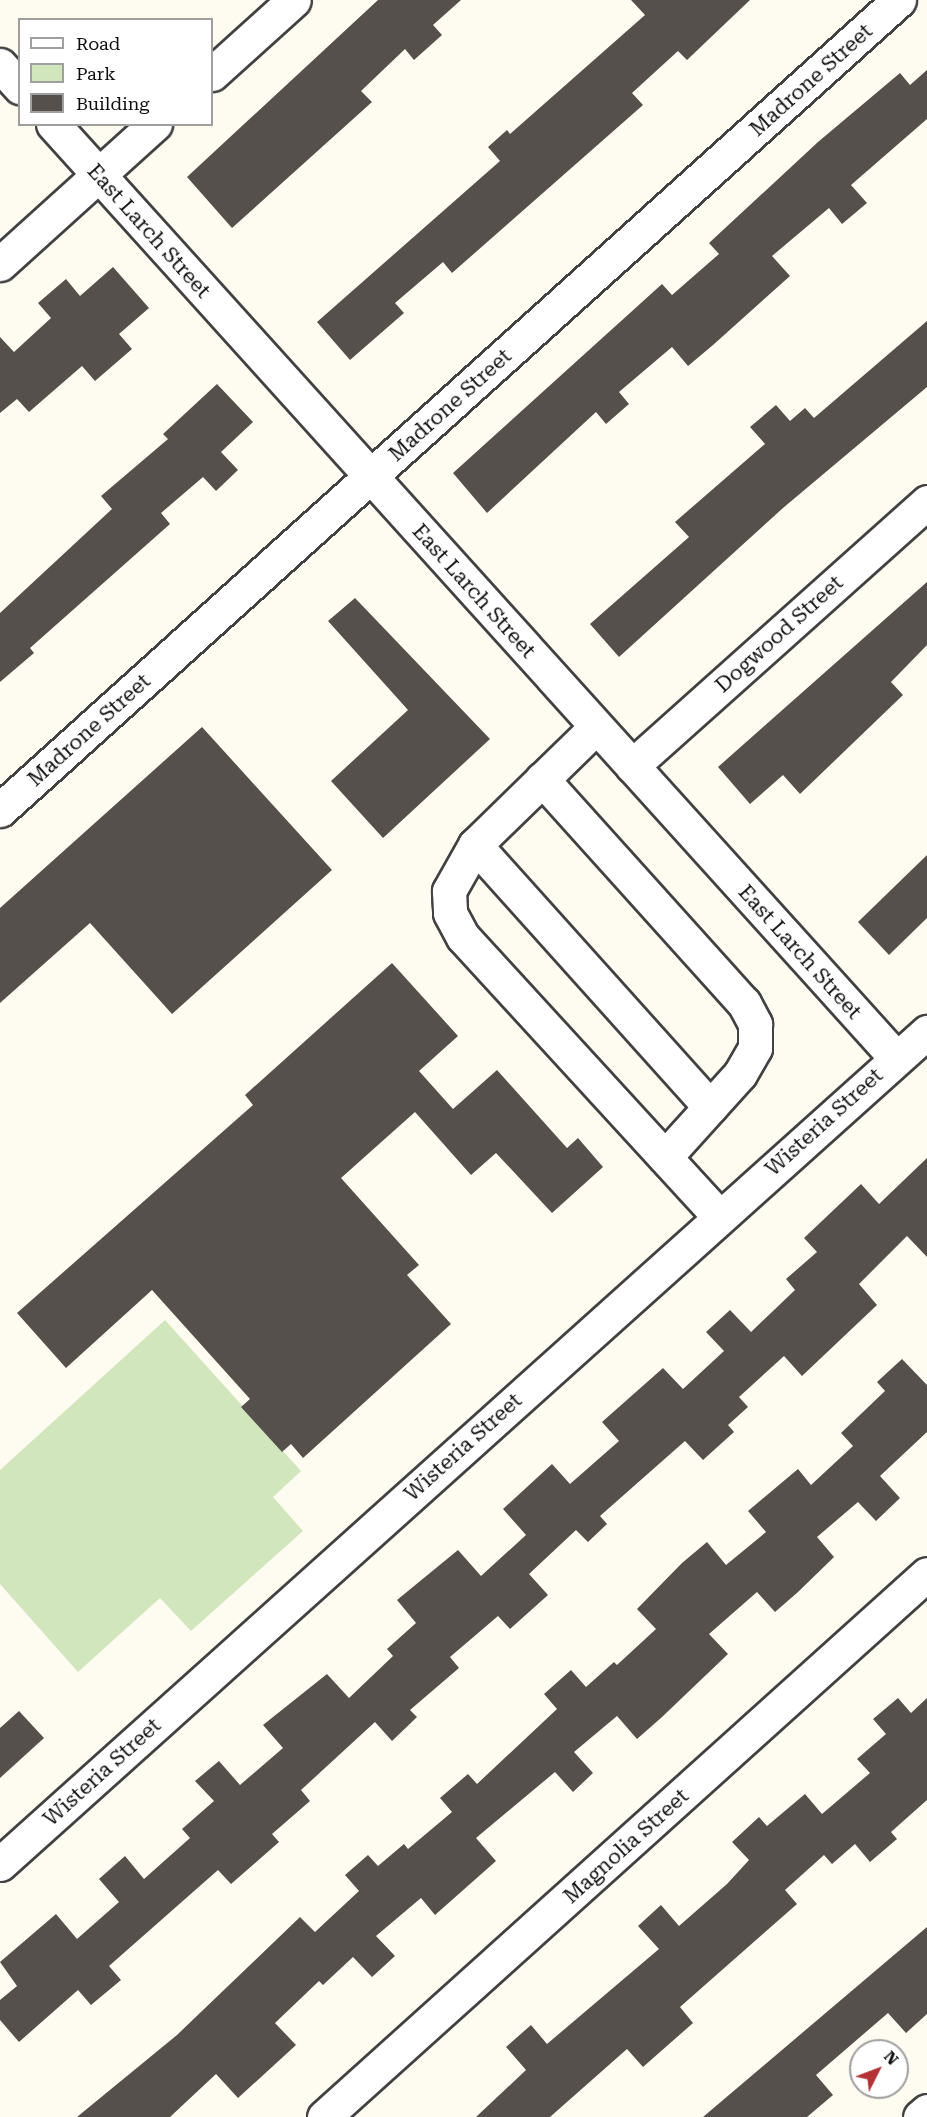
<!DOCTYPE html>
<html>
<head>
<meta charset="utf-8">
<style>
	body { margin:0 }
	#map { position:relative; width:927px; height:2117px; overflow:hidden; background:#fefbf1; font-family:"Roboto Serif",serif }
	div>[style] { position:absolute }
	.green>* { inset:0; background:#d2e6bd }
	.building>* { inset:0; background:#56504c }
	.roads { filter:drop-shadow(2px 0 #424242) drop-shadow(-2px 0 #424242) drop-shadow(0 2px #424242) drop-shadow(0 -2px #424242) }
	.minor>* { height:33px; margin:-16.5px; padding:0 16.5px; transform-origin:16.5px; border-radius:16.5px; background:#fff }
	span { translate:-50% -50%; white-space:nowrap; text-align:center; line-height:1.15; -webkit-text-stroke:6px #fff; paint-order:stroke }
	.street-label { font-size:21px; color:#0f0f0f }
	.legend { position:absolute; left:18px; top:18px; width:195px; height:108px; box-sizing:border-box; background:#fff; border:2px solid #9f9f9f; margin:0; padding:8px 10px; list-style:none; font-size:18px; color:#0f0f0f }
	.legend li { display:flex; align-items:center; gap:12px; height:30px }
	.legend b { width:30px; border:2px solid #9f9f9f }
	.north { position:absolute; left:849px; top:2039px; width:60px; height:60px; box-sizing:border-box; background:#fff; border:2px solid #9f9f9f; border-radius:50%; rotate:48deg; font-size:16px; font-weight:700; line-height:24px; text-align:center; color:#0f0f0f }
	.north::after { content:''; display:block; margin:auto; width:21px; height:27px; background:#b43136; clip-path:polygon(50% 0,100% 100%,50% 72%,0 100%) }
</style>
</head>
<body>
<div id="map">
	<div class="green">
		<i style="clip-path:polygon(165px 1320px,301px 1471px,273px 1497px,303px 1531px,191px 1631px,160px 1598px,78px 1672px,0 1584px,0 1470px)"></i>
	</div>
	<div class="building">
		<i style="clip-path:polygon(378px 0,461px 0,433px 25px,442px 35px,414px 60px,405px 49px,361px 91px,372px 102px,232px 228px,187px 177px)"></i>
		<i style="clip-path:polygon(631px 0,750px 0,687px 60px,678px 51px,632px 93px,643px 105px,452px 273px,443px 262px,395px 303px,404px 313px,350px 360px,317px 322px,500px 161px,488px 147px,507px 130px,510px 134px,645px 15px)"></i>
		<i style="clip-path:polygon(927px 70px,927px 119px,851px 185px,867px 203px,842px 224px,829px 208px,772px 256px,790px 276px,713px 345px,688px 366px,672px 347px,619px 392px,629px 404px,606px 424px,596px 412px,487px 513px,453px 473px,662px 284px,672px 295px,719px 254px,709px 243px,818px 142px,900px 73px,910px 85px)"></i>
		<i style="clip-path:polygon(113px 267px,149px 308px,119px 334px,132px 349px,95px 381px,82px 366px,29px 412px,17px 399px,0 413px,0 337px,14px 352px,51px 318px,38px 303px,66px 279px,80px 296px)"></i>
		<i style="clip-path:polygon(927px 321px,927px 387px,783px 508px,619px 657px,590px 624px,689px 537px,675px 522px,765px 444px,750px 427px,776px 405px,790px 421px,805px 408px,814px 418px)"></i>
		<i style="clip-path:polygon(217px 384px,253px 422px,221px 452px,238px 470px,216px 491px,203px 477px,161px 513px,170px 524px,30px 648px,34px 653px,0 682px,0 613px,112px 509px,101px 496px,168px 439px,163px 434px)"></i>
		<i style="clip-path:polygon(927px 582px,927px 645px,891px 682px,903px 695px,800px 794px,783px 775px,750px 804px,718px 767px)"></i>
		<i style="clip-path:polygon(355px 598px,490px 739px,383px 838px,331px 781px,408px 710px,328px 621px)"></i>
		<i style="clip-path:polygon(202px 727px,332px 870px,172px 1014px,90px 923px,0 1003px,0 908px)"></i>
		<i style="clip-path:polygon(927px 855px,927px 918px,889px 955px,858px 922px)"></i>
		<i style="clip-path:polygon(392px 963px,458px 1036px,419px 1071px,453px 1109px,497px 1070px,567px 1148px,578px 1138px,603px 1167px,552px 1213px,496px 1153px,471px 1175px,415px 1112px,341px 1178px,419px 1265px,407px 1275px,451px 1324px,303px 1458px,291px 1444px,282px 1452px,241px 1407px,250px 1399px,152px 1290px,66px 1368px,17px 1313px,253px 1105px,245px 1095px)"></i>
		<i style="clip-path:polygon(927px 1158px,927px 1257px,907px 1236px,859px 1284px,877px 1305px,802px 1376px,784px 1356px,739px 1397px,748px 1407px,728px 1425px,734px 1432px,703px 1460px,685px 1441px,600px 1516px,607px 1524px,588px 1542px,576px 1530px,529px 1574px,548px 1595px,510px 1629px,498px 1616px,450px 1657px,459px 1668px,410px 1710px,417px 1717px,392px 1741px,375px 1722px,301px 1790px,310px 1801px,272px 1834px,279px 1842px,231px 1884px,218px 1870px,109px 1966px,121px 1980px,91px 2005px,78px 1990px,19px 2042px,0 2020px,0 2000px,17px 1986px,0 1962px,56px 1914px,77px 1939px,119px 1902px,99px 1879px,125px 1856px,144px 1879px,190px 1838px,182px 1829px,214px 1801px,195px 1781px,219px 1761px,240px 1785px,283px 1748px,263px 1725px,327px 1674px,349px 1698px,393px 1656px,387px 1649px,416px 1623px,397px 1600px,458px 1550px,481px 1576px,526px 1535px,503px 1509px,552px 1464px,570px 1484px,619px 1441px,602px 1422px,663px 1368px,683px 1389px,724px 1351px,706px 1332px,730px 1310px,751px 1332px,795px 1290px,786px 1279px,817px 1252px,804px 1238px,861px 1184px,879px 1204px)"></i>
		<i style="clip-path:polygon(902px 1359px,927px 1385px,927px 1432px,880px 1476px,900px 1498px,876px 1521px,858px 1502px,817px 1537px,834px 1557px,798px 1592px,775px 1612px,757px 1592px,709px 1634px,728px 1654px,662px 1717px,637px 1739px,617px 1716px,574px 1752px,593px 1773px,573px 1792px,555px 1772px,476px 1838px,496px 1861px,435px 1915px,421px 1898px,376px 1936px,395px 1956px,372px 1977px,353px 1957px,323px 1985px,319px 1981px,275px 2023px,296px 2045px,238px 2098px,216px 2074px,170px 2117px,77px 2117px,177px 2035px,300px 1917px,315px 1932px,359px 1891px,345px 1875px,368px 1855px,378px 1866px,404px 1844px,408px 1849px,452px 1812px,440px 1798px,468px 1774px,477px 1784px,557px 1709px,544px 1694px,571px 1670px,586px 1687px,614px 1662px,617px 1665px,656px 1629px,637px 1609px,682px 1563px,707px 1542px,726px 1565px,766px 1532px,748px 1511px,798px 1469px,811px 1485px,853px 1446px,841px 1433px,885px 1391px,877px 1382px)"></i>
		<i style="clip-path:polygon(898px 1698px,911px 1713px,927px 1698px,927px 1800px,891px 1832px,897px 1839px,870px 1862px,855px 1844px,832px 1864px,824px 1855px,785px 1890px,797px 1904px,680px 2007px,693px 2023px,643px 2067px,627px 2049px,550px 2117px,476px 2117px,526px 2070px,506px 2047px,531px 2025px,547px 2044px,659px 1949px,638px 1926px,661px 1905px,679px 1926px,727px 1884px,749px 1860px,732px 1842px,759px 1817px,767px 1826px,805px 1794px,822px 1814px,870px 1773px,857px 1759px,886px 1734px,873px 1719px)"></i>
		<i style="clip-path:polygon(19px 1711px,44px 1738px,0 1778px,0 1728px)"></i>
		<i style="clip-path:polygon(927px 1927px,927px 2014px,906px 2033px,888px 2013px,816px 2075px,833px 2095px,807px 2117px,703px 2117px)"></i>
	</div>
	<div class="roads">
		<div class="minor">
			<i style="left:0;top:65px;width:30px;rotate:48deg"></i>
			<i style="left:212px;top:74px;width:110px;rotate:-42.1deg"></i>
			<i style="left:53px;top:124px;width:1258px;rotate:47.93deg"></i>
			<i style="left:0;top:264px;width:209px;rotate:-42.1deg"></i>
			<i style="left:596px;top:727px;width:169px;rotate:135.7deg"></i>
			<i style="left:475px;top:845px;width:53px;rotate:119.5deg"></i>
			<i style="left:449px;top:891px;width:22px;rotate:87deg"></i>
			<i style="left:450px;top:913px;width:27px;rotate:62deg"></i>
			<i style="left:463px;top:937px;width:379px;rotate:47.5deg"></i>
			<i style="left:632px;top:766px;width:396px;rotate:-41.8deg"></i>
			<i style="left:542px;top:779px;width:302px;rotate:48deg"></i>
			<i style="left:744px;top:1003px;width:24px;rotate:62deg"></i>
			<i style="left:755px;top:1024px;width:24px;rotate:90deg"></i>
			<i style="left:755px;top:1048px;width:30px;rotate:120deg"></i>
			<i style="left:740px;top:1074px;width:112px;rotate:132.1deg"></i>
			<i style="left:0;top:810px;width:1210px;rotate:-42.02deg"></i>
			<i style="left:475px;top:845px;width:352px;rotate:48.1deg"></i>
			<i style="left:0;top:1864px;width:1246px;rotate:-41.91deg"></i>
			<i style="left:324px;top:2117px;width:811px;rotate:-42deg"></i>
			<i style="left:920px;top:2117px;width:9px;rotate:-41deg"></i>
		</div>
	</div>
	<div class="street-label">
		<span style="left:811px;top:80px;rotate:-42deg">Madrone Street</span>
		<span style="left:149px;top:231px;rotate:48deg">East Larch Street</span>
		<span style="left:450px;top:405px;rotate:-42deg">Madrone Street</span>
		<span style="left:474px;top:591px;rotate:48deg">East Larch Street</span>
		<span style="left:779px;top:634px;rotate:-42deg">Dogwood Street</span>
		<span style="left:89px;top:730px;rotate:-42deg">Madrone Street</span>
		<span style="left:800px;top:952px;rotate:48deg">East Larch Street</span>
		<span style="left:824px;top:1122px;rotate:-42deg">Wisteria Street</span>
		<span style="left:463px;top:1447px;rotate:-42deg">Wisteria Street</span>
		<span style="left:102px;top:1772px;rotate:-42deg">Wisteria Street</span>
		<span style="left:626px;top:1846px;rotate:-42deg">Magnolia Street</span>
	</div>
	<ul class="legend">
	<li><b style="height:8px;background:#fff"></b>Road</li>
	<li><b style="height:16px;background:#d2e6bd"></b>Park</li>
	<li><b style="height:16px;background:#56504c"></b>Building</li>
	</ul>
	<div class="north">N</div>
</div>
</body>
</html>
